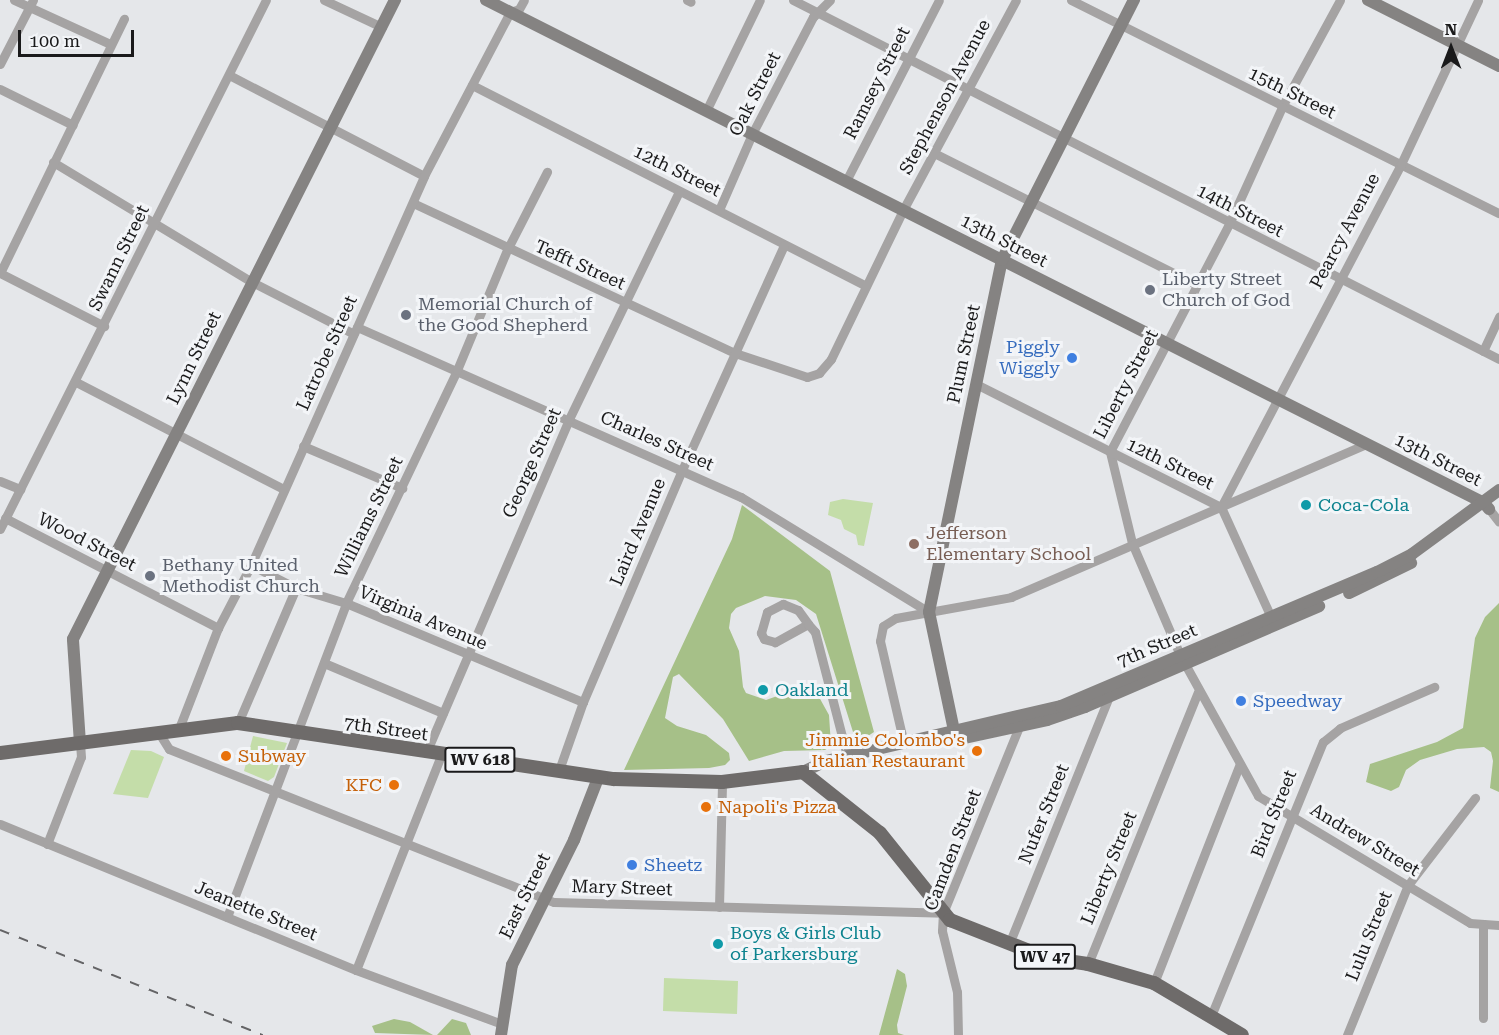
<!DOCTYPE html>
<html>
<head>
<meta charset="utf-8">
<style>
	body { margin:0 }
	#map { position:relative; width:1499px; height:1035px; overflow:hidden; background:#e5e7ea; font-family:"Roboto Serif",serif }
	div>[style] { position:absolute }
	.green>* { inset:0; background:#c4dda9 }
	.forest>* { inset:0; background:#a6c088 }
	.street>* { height:9px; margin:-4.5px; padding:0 4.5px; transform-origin:4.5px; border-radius:4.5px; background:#a5a3a3 }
	.secondary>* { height:12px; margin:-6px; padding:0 6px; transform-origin:6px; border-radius:6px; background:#858382 }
	.primary>* { height:14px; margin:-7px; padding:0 7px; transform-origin:7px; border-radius:7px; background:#6e6b6a }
	.rail>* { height:2px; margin-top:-1px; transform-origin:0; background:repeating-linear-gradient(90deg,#646466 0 10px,transparent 0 20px) }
	.dots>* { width:16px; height:16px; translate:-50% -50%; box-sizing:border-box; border:3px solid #f3f5f8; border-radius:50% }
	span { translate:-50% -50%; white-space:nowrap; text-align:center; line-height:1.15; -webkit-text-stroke:6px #f3f5f8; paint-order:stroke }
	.shield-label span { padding:2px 4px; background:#f3f5f8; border:2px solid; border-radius:4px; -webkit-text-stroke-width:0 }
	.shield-label { font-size:16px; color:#1a1a1b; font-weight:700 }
	.street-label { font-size:18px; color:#1a1a1b }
	.worship-label { font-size:18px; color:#5b616d }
	.left { translate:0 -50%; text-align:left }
	.shop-label { font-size:18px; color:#366cbe }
	.right { translate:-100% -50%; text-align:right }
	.culture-label { font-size:18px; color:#0d838f }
	.education-label { font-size:18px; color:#785e54 }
	.food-label { font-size:18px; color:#c56008 }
	.north { position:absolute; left:1421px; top:18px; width:60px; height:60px; -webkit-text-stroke:4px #f3f5f8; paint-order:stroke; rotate:0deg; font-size:16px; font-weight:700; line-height:24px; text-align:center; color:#1a1a1b }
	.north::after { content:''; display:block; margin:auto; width:21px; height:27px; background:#1a1a1b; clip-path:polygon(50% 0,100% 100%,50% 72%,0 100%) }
	.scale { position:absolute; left:18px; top:30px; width:116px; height:27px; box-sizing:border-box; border:3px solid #1a1a1b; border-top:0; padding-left:8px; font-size:18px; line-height:21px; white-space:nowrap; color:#1a1a1b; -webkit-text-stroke:4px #f3f5f8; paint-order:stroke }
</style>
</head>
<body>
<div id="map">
	<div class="green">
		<i style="clip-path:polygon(843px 499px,873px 503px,864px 546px,858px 545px,856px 535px,844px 529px,841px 520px,828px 515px,830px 502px)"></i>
		<i style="clip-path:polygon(253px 736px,287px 743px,274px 777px,268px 781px,244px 771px)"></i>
		<i style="clip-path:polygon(131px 750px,151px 751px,164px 757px,148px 798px,113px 794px)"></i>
		<i style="clip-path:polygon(664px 978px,738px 981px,737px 1014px,663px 1011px)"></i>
	</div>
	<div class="forest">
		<i style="clip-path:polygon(742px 505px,830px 571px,874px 732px,862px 740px,853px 732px,816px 614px,796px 600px,765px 596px,736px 608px,731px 614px,729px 628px,739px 651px,743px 687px,746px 693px,766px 700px,800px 688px,814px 688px,829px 715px,831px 745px,825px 750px,784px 751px,749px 761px,723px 719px,679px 674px,673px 677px,665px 718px,677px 726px,706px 735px,729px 753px,730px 760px,725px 765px,709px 768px,624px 770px,732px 539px)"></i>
		<i style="clip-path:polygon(1499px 603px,1499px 792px,1490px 788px,1493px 761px,1491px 752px,1484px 747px,1457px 749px,1420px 760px,1406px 770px,1399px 787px,1391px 791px,1366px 782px,1370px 764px,1437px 742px,1463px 728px,1475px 638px,1485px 617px)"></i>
		<i style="clip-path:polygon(897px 969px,905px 974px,907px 986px,897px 1025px,898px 1033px,904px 1035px,879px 1035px)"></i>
		<i style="clip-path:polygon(394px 1019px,410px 1022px,433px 1035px,375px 1033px,372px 1026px)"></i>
		<i style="clip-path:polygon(452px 1019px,466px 1023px,471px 1035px,437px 1035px)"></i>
	</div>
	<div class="street">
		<i style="left:14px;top:0;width:106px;rotate:24.6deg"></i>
		<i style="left:324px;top:0;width:64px;rotate:25deg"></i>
		<i style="left:687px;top:0;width:4px;rotate:27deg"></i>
		<i style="left:793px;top:0;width:792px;rotate:26.95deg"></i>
		<i style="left:1071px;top:0;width:478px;rotate:26.5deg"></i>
		<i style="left:1340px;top:0;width:122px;rotate:118.5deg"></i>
		<i style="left:1282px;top:107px;width:128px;rotate:114.4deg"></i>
		<i style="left:1229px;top:224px;width:257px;rotate:117.6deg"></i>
		<i style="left:1110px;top:452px;width:94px;rotate:76.4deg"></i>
		<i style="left:1132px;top:543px;width:122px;rotate:66.8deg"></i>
		<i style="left:1180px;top:655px;width:161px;rotate:61deg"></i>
		<i style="left:1258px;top:796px;width:247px;rotate:30.9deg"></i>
		<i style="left:1470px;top:923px;width:29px;rotate:4deg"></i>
		<i style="left:0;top:64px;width:72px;rotate:-62.7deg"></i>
		<i style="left:231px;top:76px;width:217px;rotate:27.4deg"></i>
		<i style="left:472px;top:85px;width:442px;rotate:27deg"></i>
		<i style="left:0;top:89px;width:81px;rotate:26.3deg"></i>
		<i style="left:706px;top:111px;width:123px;rotate:-64.1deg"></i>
		<i style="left:934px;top:153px;width:293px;rotate:26.6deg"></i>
		<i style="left:53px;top:162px;width:232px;rotate:31.1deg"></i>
		<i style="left:252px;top:282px;width:114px;rotate:27deg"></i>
		<i style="left:846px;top:181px;width:203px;rotate:-62.8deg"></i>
		<i style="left:413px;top:203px;width:355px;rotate:25deg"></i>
		<i style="left:735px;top:353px;width:76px;rotate:18.4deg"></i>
		<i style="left:807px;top:377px;width:13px;rotate:-18deg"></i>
		<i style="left:819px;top:373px;width:18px;rotate:-49deg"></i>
		<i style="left:831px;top:359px;width:165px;rotate:-64.2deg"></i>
		<i style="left:903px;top:210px;width:238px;rotate:-61.7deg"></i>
		<i style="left:719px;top:210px;width:83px;rotate:-66.5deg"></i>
		<i style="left:752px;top:134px;width:132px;rotate:-62.5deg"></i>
		<i style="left:813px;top:17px;width:24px;rotate:-45deg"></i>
		<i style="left:0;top:273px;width:283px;rotate:-64deg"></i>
		<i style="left:0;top:273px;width:117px;rotate:27deg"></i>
		<i style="left:357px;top:327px;width:420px;rotate:23.9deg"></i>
		<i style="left:741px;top:497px;width:220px;rotate:31.5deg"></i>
		<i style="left:1483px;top:351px;width:38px;rotate:-65deg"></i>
		<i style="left:76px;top:382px;width:233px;rotate:27.3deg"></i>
		<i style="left:976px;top:384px;width:274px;rotate:26.7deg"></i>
		<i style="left:303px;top:446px;width:108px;rotate:23deg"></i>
		<i style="left:0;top:481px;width:22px;rotate:22deg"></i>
		<i style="left:1221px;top:507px;width:387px;rotate:-62.3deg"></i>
		<i style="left:1401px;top:164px;width:181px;rotate:-64.8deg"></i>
		<i style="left:1221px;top:507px;width:121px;rotate:65.6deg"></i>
		<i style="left:1489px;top:509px;width:16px;rotate:52deg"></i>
		<i style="left:5px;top:518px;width:240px;rotate:27.3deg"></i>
		<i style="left:0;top:529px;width:592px;rotate:-63.31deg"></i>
		<i style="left:251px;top:565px;width:51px;rotate:27.1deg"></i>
		<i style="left:296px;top:588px;width:52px;rotate:16.7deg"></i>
		<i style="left:346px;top:603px;width:257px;rotate:22.7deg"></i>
		<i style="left:808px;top:624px;width:38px;rotate:151deg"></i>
		<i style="left:775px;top:642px;width:11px;rotate:-165deg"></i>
		<i style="left:764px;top:639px;width:7px;rotate:-117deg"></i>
		<i style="left:761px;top:633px;width:22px;rotate:-74deg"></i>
		<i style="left:767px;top:612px;width:18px;rotate:-27deg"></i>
		<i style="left:783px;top:604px;width:16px;rotate:22deg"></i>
		<i style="left:798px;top:610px;width:17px;rotate:54deg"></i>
		<i style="left:808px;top:624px;width:11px;rotate:49deg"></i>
		<i style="left:815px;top:632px;width:128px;rotate:75.5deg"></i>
		<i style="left:324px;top:663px;width:129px;rotate:22.8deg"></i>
		<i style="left:238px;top:723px;width:147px;rotate:-66.8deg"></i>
		<i style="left:178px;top:731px;width:110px;rotate:-68.8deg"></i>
		<i style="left:218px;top:628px;width:71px;rotate:-62.4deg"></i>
		<i style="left:251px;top:565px;width:426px;rotate:-66deg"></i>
		<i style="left:424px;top:176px;width:185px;rotate:-62.3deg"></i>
		<i style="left:510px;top:12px;width:9px;rotate:-18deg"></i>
		<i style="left:519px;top:9px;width:10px;rotate:-61deg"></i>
		<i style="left:159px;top:733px;width:19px;rotate:58deg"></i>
		<i style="left:169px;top:749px;width:414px;rotate:21.7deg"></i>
		<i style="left:554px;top:902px;width:389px;rotate:1.6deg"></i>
		<i style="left:904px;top:744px;width:106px;rotate:-103.1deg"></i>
		<i style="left:880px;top:641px;width:15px;rotate:-79deg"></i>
		<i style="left:883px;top:626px;width:15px;rotate:-32deg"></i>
		<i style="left:896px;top:618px;width:117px;rotate:-10.3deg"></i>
		<i style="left:1011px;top:597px;width:387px;rotate:-23.3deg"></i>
		<i style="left:426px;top:753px;width:363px;rotate:-66.8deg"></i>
		<i style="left:569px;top:419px;width:253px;rotate:-64.2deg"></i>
		<i style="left:559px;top:770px;width:72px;rotate:-70.6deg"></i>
		<i style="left:583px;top:702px;width:252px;rotate:-66.9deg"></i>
		<i style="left:682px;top:470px;width:247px;rotate:-65.6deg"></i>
		<i style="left:0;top:824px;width:385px;rotate:22.3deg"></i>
		<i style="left:356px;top:970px;width:156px;rotate:20.3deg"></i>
		<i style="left:47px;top:844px;width:93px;rotate:-68.7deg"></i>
		<i style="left:81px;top:757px;width:14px;rotate:-94deg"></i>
		<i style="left:719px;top:907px;width:125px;rotate:-88.6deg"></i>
		<i style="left:227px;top:917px;width:336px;rotate:-69.2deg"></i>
		<i style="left:346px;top:603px;width:258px;rotate:-64.5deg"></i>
		<i style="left:457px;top:370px;width:130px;rotate:-67.4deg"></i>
		<i style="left:507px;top:250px;width:88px;rotate:-62.9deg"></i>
		<i style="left:1009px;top:944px;width:266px;rotate:-68deg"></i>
		<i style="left:1088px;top:964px;width:293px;rotate:-68deg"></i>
		<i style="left:356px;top:970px;width:231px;rotate:-68.4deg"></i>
		<i style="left:1154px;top:983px;width:235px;rotate:-68.6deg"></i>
		<i style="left:1211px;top:1016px;width:296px;rotate:-67.8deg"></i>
		<i style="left:1323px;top:742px;width:22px;rotate:-39deg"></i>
		<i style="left:1340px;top:728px;width:103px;rotate:-23.6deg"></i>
		<i style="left:1483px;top:1018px;width:94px;rotate:-90deg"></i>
		<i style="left:958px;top:1035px;width:43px;rotate:-91.3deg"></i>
		<i style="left:957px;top:992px;width:63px;rotate:-103.8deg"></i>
		<i style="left:942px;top:931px;width:18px;rotate:-87deg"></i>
		<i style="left:943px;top:913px;width:206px;rotate:-67.8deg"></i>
		<i style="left:1347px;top:1035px;width:162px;rotate:-67.9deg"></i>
		<i style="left:1408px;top:885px;width:110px;rotate:-52.4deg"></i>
	</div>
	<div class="secondary">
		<i style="left:486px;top:0;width:1118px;rotate:26.75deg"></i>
		<i style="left:1484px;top:503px;width:8px;rotate:50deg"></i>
		<i style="left:1368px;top:0;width:147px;rotate:26.7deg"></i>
		<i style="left:1349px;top:593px;width:69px;rotate:-25.8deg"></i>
		<i style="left:960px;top:739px;width:89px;rotate:-12.3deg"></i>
		<i style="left:1047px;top:720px;width:40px;rotate:-18.9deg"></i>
		<i style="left:1085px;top:707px;width:255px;rotate:-23.3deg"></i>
		<i style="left:956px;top:740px;width:131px;rotate:-101.9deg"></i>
		<i style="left:929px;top:612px;width:359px;rotate:-78.3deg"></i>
		<i style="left:1002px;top:260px;width:292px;rotate:-63.1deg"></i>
		<i style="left:80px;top:743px;width:104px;rotate:-93.9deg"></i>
		<i style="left:73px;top:639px;width:716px;rotate:-63.26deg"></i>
		<i style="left:803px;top:772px;width:25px;rotate:-26deg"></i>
		<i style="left:826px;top:761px;width:241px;rotate:-13.2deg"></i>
		<i style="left:1061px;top:706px;width:343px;rotate:-23deg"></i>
		<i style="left:1377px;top:572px;width:39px;rotate:-27deg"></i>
		<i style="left:1412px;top:554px;width:108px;rotate:-36.3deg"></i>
		<i style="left:501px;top:1035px;width:71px;rotate:-81.1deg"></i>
		<i style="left:512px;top:965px;width:140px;rotate:-63.6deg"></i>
		<i style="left:574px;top:840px;width:66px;rotate:-68.8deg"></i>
	</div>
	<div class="primary">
		<i style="left:0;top:753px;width:240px;rotate:-7.2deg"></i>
		<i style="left:238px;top:723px;width:380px;rotate:8.5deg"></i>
		<i style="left:614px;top:779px;width:108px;rotate:1.6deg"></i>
		<i style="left:722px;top:782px;width:82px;rotate:-7deg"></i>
		<i style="left:803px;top:772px;width:98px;rotate:38.4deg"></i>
		<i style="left:880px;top:833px;width:112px;rotate:51.2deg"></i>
		<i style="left:950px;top:920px;width:104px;rotate:21.4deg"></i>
		<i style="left:1047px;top:958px;width:41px;rotate:8.3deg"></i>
		<i style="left:1088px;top:964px;width:69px;rotate:16.1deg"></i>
		<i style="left:1154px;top:983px;width:102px;rotate:30.6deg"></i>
	</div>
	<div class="rail">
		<i style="left:0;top:930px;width:283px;rotate:21.8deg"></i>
	</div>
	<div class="dots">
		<i style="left:1150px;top:290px;background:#6b7280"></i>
		<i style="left:406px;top:315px;background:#6b7280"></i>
		<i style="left:1072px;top:358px;background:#3f7fe0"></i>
		<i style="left:1306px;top:505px;background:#0f9aa8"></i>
		<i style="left:914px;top:544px;background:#8d6e63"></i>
		<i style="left:150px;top:576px;background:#6b7280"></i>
		<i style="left:763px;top:690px;background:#0f9aa8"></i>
		<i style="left:1241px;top:701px;background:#3f7fe0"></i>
		<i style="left:977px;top:751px;background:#e8710a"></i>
		<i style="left:226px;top:756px;background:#e8710a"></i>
		<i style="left:394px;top:785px;background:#e8710a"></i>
		<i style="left:706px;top:807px;background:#e8710a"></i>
		<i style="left:632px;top:865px;background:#3f7fe0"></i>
		<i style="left:718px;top:944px;background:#0f9aa8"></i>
	</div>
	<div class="shield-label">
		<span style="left:480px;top:760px">WV 618</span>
		<span style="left:1045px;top:957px">WV 47</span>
	</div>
	<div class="street-label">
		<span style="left:877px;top:83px;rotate:-63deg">Ramsey Street</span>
		<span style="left:1292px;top:93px;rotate:26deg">15th Street</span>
		<span style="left:755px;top:94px;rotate:-63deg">Oak Street</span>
		<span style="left:945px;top:97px;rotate:-62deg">Stephenson Avenue</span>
		<span style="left:677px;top:171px;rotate:26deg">12th Street</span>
		<span style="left:1240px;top:211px;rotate:27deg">14th Street</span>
		<span style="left:1345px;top:231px;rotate:-62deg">Pearcy Avenue</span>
		<span style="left:1004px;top:241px;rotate:27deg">13th Street</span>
		<span style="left:119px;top:258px;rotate:-64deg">Swann Street</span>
		<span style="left:580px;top:265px;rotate:24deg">Tefft Street</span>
		<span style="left:327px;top:353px;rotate:-66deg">Latrobe Street</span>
		<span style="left:964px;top:354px;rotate:-78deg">Plum Street</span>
		<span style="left:194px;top:358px;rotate:-64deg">Lynn Street</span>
		<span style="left:1126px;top:384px;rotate:-63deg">Liberty Street</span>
		<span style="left:657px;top:441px;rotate:24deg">Charles Street</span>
		<span style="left:1438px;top:460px;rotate:27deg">13th Street</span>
		<span style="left:532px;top:463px;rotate:-66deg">George Street</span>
		<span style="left:1170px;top:464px;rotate:26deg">12th Street</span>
		<span style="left:369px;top:517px;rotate:-64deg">Williams Street</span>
		<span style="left:638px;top:532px;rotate:-67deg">Laird Avenue</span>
		<span style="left:87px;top:542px;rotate:27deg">Wood Street</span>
		<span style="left:423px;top:618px;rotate:23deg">Virginia Avenue</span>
		<span style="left:1157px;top:646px;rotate:-23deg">7th Street</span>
		<span style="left:386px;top:729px;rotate:8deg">7th Street</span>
		<span style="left:1044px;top:814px;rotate:-68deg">Nufer Street</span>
		<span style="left:1274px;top:814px;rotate:-68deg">Bird Street</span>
		<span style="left:1365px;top:840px;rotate:31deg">Andrew Street</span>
		<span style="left:953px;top:850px;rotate:-69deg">Camden Street</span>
		<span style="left:1109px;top:868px;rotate:-68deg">Liberty Street</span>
		<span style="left:622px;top:888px;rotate:2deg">Mary Street</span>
		<span style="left:525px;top:896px;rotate:-64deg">East Street</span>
		<span style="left:256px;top:911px;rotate:22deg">Jeanette Street</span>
		<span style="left:1369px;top:936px;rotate:-68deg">Lulu Street</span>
	</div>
	<div class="worship-label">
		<span class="left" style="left:1162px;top:290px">Liberty Street<br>Church of God</span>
		<span class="left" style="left:418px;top:315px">Memorial Church of<br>the Good Shepherd</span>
		<span class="left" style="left:162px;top:576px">Bethany United<br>Methodist Church</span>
	</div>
	<div class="shop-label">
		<span class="right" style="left:1060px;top:358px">Piggly<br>Wiggly</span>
		<span class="left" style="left:1253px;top:701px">Speedway</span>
		<span class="left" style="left:644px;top:865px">Sheetz</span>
	</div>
	<div class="culture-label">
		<span class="left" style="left:1318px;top:505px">Coca-Cola</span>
		<span class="left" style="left:775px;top:690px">Oakland</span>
		<span class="left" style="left:730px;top:944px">Boys &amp; Girls Club<br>of Parkersburg</span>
	</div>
	<div class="education-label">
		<span class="left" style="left:926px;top:544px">Jefferson<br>Elementary School</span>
	</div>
	<div class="food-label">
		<span class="right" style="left:965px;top:751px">Jimmie Colombo's<br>Italian Restaurant</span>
		<span class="left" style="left:238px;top:756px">Subway</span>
		<span class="right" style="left:382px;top:785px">KFC</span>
		<span class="left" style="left:718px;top:807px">Napoli's Pizza</span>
	</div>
	<div class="north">N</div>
	<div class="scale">100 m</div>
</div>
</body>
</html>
